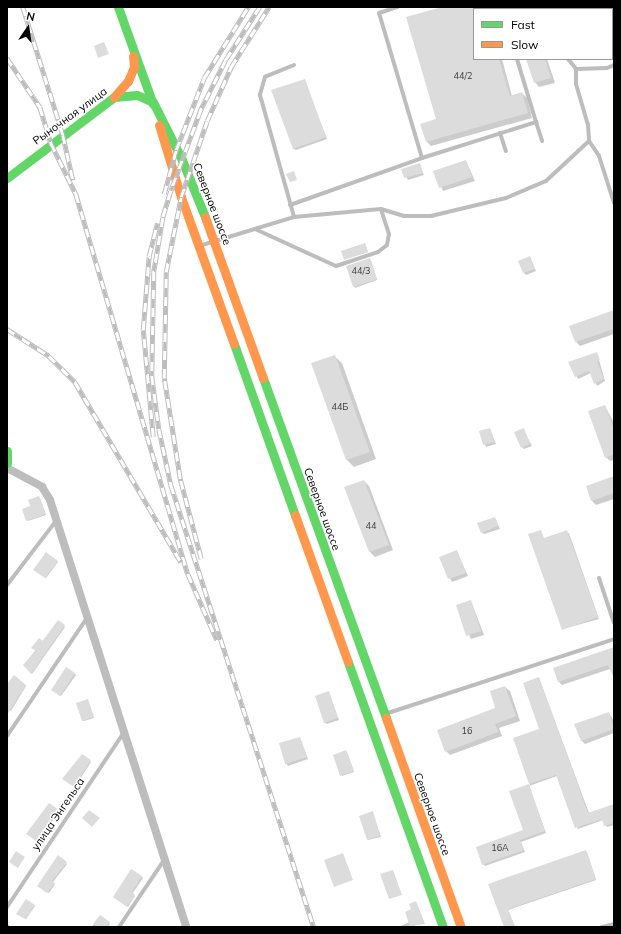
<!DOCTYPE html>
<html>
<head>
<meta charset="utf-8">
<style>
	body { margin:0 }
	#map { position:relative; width:621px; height:934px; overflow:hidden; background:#fff; font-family:Mulish,sans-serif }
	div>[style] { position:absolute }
	.shadow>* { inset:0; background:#0003 }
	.building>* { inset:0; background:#dcdcdc }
	.lane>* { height:4px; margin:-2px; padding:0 2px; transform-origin:2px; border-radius:2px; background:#bdbdbd }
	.street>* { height:8px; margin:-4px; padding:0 4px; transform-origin:4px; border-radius:4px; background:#bdbdbd }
	.fast>* { height:9px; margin:-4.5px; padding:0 4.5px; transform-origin:4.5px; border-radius:4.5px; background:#63d668 }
	.slow>* { height:9px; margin:-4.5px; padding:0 4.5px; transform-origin:4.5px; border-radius:4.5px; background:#ff974d }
	.rail>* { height:4.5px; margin-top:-2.25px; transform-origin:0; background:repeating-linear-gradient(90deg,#fff 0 9px,#bdbdbd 0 18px); box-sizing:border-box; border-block:1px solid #bdbdbd }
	span { translate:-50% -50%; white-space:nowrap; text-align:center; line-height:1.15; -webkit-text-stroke:3px #fff; paint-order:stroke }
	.number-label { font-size:9px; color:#373737 }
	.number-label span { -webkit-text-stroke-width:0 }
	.street-label { font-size:11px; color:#000 }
	.frame { position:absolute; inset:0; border:8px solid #000; pointer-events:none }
	.legend { position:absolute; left:473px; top:8px; width:140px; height:52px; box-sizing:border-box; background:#fff; border:1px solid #999; margin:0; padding:5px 7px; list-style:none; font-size:12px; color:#000 }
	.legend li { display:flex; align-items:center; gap:8px; height:20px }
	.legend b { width:20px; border:1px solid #999 }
	.north { position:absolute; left:8px; top:8px; width:40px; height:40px; -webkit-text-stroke:3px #fff; paint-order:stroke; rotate:13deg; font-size:11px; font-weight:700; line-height:16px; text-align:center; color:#000 }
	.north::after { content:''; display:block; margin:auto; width:14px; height:18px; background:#000; clip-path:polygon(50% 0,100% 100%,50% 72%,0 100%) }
</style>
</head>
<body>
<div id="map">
	<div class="shadow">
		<i style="clip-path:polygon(446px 7px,487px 7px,488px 9px,474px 9px,474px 59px,502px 59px,512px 96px,522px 93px,527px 98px,532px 118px,431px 146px,426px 141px,437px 120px)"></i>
		<i style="clip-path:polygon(511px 7px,532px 7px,532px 9px,512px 9px)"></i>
		<i style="clip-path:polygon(527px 59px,547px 59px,555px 83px,539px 87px,535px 82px)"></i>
		<i style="clip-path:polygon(304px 80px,327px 139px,296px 150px,293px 148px)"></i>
		<i style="clip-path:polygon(466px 161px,475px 181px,443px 191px,434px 171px)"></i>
		<i style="clip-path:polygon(419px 164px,424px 175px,408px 180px,403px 170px)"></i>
		<i style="clip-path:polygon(365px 244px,368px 252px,345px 259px)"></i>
		<i style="clip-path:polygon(530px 257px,536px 271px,526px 275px,524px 273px)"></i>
		<i style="clip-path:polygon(371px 260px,377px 280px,355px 288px,347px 267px)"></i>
		<i style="clip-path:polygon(614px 311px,614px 334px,580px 346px,576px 342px)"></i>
		<i style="clip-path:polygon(597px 353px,605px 381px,597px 386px,591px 373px,578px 379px,570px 362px)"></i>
		<i style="clip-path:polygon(334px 356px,342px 363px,376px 459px,354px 467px,347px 460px)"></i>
		<i style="clip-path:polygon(605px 406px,614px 423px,614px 460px,610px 461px,606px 457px)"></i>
		<i style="clip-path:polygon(490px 429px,496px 444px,486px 447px,480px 431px)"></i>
		<i style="clip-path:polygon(523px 429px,532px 446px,524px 449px,522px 447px)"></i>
		<i style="clip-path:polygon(614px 477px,614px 499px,596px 505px,592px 501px)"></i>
		<i style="clip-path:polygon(364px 481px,369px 486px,393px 550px,375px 557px,370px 552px,346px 488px)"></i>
		<i style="clip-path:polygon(40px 498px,46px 515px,28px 521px,32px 507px)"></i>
		<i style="clip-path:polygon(495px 518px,500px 529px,484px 534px,481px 532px)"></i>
		<i style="clip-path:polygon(540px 531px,544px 539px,569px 533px,599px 619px,563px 629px)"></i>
		<i style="clip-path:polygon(457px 552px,468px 576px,452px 582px,440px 558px)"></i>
		<i style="clip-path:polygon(46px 554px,58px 562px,46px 578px,35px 570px)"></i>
		<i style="clip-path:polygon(471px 601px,484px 635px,471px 639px,457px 605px)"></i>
		<i style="clip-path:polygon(58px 621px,65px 627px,32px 674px,24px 665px)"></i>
		<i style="clip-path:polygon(614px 648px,614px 677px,610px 669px,562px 685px,559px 682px,554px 669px)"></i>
		<i style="clip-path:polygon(67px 668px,76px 675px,61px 696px,52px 690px)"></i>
		<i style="clip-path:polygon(14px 677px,26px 686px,11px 711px,7px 708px,7px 688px)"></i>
		<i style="clip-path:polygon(539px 678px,589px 813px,614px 805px,614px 825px,607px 827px,603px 820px,578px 829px,557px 776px,529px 786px,546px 833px,521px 842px,525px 852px,485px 866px,483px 864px,524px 830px,511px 791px,530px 785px,515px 738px,541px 729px)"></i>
		<i style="clip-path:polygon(505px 687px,510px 691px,520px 721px,499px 728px,502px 736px,450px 755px,446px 751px,497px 708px)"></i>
		<i style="clip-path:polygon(329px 693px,339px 720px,327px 724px,324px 722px)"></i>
		<i style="clip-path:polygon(88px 701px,94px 718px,84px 721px,83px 721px)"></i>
		<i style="clip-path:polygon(609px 713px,614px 721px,614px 733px,585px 744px,581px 740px)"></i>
		<i style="clip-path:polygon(300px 738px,308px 759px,288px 766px,286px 763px)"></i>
		<i style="clip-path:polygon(347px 752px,354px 772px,342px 776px,334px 756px)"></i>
		<i style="clip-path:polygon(82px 755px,91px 762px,75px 787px,64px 779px)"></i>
		<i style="clip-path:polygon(49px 804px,59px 812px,38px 841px,27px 834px)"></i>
		<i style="clip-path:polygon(373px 813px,381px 837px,368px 840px)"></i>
		<i style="clip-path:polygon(587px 852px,596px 880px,508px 910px,515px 927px,505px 927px,489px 885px)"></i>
		<i style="clip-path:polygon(58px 857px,67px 864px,53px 882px,55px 884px,49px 893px,38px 886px)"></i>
		<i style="clip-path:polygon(132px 870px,143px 878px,132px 894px,135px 896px,128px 907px,114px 897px)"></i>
		<i style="clip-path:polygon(26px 900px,35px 906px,26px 919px,18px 914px)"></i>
		<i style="clip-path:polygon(416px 902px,425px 924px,399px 927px,409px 922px)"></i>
		<i style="clip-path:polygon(100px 916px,110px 924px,107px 927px,92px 927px)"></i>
	</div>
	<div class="building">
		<i style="clip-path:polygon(442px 7px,474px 7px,474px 59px,499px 59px,510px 96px,522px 92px,528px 113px,426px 142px,420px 124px,436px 119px,406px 17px)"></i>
		<i style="clip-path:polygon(104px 42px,109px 54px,98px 58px,94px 46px)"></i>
		<i style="clip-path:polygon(526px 59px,545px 59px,551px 78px,534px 83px)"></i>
		<i style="clip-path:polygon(305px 79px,326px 137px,293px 149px,271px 90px)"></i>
		<i style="clip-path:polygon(466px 160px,472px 177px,439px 188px,433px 171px)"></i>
		<i style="clip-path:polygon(420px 163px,423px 173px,404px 178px,401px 169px)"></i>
		<i style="clip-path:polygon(294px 171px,297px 180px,290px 182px,286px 174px)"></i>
		<i style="clip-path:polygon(365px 243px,368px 252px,344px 260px,341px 251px)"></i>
		<i style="clip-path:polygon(530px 256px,535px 269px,523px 273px,518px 261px)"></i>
		<i style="clip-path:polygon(370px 258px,377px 279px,353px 287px,346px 266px)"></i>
		<i style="clip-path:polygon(614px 310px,614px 329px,575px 342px,569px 326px)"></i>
		<i style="clip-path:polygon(597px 352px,600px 360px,597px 361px,604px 379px,594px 384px,589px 371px,575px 377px,568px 362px)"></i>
		<i style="clip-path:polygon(335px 355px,370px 452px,346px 460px,311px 363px)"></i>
		<i style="clip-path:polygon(605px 405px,614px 429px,614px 454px,605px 458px,588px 411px)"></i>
		<i style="clip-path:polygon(490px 428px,494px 442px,483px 445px,479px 431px)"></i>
		<i style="clip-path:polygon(524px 428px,530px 444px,521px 448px,514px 432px)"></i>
		<i style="clip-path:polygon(614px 476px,614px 493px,591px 501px,586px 486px)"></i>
		<i style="clip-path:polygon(364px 480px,389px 545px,369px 552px,344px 487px)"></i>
		<i style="clip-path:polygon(39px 496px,46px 514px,26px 521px,22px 509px,30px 506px,28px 500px)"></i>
		<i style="clip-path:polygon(495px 517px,498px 526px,481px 533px,477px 523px)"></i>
		<i style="clip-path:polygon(541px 530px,544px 538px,567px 530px,598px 617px,562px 630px,528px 534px)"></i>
		<i style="clip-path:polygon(457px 550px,466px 573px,448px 579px,439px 557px)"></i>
		<i style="clip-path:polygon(46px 552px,58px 561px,45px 578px,33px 570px)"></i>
		<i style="clip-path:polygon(471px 600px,481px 631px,466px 636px,456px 605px)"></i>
		<i style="clip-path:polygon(58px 620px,65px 625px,31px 674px,23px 665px,36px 651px,31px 648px,39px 638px,43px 641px)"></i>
		<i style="clip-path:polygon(614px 647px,614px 678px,608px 665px,558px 682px,553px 668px)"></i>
		<i style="clip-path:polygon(66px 667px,75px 673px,60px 696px,51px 690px)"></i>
		<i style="clip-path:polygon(14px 675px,26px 685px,7px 715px,7px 684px)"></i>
		<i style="clip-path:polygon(539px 677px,588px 813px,614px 804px,614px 823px,604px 826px,602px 819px,575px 828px,556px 775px,529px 784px,513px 738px,539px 729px,523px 683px)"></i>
		<i style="clip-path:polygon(505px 686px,516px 716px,495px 724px,498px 732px,445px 752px,437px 730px,495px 708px,490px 691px)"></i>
		<i style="clip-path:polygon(329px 691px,338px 718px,324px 723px,315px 696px)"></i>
		<i style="clip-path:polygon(88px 699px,94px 717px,82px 721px,76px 703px)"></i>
		<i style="clip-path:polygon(609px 712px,614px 729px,581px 741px,574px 724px)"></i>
		<i style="clip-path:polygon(300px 737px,307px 757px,285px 764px,279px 743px)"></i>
		<i style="clip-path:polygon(346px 750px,354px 771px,340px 776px,333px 755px)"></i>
		<i style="clip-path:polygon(82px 754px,91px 760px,74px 787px,62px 779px)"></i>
		<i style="clip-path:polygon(529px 784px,545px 831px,520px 840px,524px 850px,482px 865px,476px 847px,523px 830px,509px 791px)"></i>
		<i style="clip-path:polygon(49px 803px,59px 810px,36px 841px,26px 834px)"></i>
		<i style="clip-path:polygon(89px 810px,100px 818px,92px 827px,82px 818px)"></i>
		<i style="clip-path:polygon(373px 811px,380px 836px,367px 840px,359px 816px)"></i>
		<i style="clip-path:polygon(586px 850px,596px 879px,508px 909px,515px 927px,504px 927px,488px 884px)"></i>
		<i style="clip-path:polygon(16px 851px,25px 857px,18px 868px,9px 862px)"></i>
		<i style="clip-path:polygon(343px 853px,353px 880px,334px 887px,324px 860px)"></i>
		<i style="clip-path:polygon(58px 855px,67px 862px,52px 881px,55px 883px,47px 893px,37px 886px)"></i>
		<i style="clip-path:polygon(131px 869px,142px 876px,132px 892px,135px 895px,127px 907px,113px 897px)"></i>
		<i style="clip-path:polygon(393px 870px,402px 895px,389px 899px,380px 874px)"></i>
		<i style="clip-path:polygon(26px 899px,35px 905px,25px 919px,16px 914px)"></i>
		<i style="clip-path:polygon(416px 901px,424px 923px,410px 927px,405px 912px,411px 909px,409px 904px)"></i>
		<i style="clip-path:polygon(100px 915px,110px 922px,106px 927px,98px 927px,93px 924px)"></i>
	</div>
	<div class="lane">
		<i style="left:502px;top:7px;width:2px;rotate:90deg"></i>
		<i style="left:547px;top:7px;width:2px;rotate:63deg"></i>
		<i style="left:568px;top:59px;width:13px;rotate:51deg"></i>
		<i style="left:576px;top:69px;width:15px;rotate:90deg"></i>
		<i style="left:576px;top:84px;width:43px;rotate:73.7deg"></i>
		<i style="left:588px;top:125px;width:16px;rotate:86deg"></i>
		<i style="left:589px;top:141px;width:18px;rotate:56deg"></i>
		<i style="left:599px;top:156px;width:49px;rotate:72.3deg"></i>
		<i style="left:294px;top:65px;width:31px;rotate:158deg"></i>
		<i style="left:265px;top:77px;width:19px;rotate:106deg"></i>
		<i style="left:260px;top:95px;width:127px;rotate:74.4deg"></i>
		<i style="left:576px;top:69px;width:31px;rotate:-2deg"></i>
		<i style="left:607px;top:68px;width:8px;rotate:-23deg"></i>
		<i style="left:536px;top:122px;width:20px;rotate:72deg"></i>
		<i style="left:500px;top:133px;width:19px;rotate:72deg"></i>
		<i style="left:422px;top:158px;width:120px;rotate:-17.5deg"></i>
		<i style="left:536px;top:122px;width:66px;rotate:-106.8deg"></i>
		<i style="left:290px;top:205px;width:140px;rotate:-19.6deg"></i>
		<i style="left:422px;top:158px;width:151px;rotate:-106.5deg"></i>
		<i style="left:379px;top:13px;width:20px;rotate:-18deg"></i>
		<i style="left:255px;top:229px;width:89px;rotate:24.6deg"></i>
		<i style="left:336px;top:266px;width:44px;rotate:-18.4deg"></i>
		<i style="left:378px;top:252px;width:11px;rotate:-38deg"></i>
		<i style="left:387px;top:245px;width:11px;rotate:-80deg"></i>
		<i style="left:389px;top:234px;width:26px;rotate:-108deg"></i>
		<i style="left:199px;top:246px;width:99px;rotate:-17deg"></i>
		<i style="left:294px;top:217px;width:87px;rotate:-5.3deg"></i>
		<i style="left:381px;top:209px;width:24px;rotate:17deg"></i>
		<i style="left:404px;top:216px;width:27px"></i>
		<i style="left:431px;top:216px;width:77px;rotate:-13.5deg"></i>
		<i style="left:506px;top:198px;width:43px;rotate:-23deg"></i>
		<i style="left:546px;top:181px;width:59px;rotate:-42.9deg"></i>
		<i style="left:599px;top:578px;width:47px;rotate:71.6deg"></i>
		<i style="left:7px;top:585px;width:81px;rotate:-52.6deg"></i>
		<i style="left:385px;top:714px;width:241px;rotate:-18.1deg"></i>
		<i style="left:7px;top:736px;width:143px;rotate:-55.9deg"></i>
		<i style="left:7px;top:907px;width:211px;rotate:-56.2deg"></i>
		<i style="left:7px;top:926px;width:1px;rotate:45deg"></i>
		<i style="left:119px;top:927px;width:81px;rotate:-56.1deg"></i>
		<i style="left:602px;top:927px;width:12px;rotate:-14deg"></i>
	</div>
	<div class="street">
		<i style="left:7px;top:468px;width:40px;rotate:28deg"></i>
		<i style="left:42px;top:487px;width:15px;rotate:58deg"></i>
		<i style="left:50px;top:500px;width:448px;rotate:72.3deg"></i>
	</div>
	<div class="fast">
		<i style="left:118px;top:7px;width:103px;rotate:70.2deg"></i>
		<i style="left:7px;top:178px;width:134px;rotate:-37.1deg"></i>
		<i style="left:114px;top:97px;width:23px;rotate:-5deg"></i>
		<i style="left:137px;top:95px;width:17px;rotate:24deg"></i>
		<i style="left:153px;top:102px;width:65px;rotate:63.4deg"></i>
		<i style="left:182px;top:160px;width:61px;rotate:68deg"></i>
		<i style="left:234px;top:344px;width:182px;rotate:70.4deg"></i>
		<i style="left:263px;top:378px;width:362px;rotate:70.1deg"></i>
		<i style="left:7px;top:451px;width:12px;rotate:90deg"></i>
		<i style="left:348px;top:662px;width:282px;rotate:70.3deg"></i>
	</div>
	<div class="slow">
		<i style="left:114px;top:97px;width:21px;rotate:-49deg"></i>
		<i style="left:128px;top:81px;width:15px;rotate:-67deg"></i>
		<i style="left:134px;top:67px;width:11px;rotate:-95deg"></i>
		<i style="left:159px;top:125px;width:75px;rotate:73deg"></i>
		<i style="left:181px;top:197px;width:156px;rotate:70.2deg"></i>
		<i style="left:205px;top:217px;width:171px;rotate:70.2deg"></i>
		<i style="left:295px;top:515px;width:156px;rotate:70.2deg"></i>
		<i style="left:386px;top:718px;width:222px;rotate:70.3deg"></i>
	</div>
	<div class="rail">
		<i style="left:23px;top:7px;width:134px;rotate:72.6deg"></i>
		<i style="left:63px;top:135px;width:46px;rotate:77.5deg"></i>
		<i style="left:260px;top:7px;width:63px;rotate:122.7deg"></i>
		<i style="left:226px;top:60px;width:56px;rotate:116.6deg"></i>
		<i style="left:201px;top:110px;width:86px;rotate:110.3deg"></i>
		<i style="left:171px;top:191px;width:28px;rotate:107deg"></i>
		<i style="left:163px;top:218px;width:55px;rotate:99.5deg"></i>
		<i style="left:154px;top:272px;width:104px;rotate:91.1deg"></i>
		<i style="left:152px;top:376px;width:53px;rotate:82.5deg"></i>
		<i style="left:159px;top:429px;width:57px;rotate:77.9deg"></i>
		<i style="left:171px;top:485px;width:465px;rotate:72.1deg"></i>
		<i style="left:7px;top:58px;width:59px;rotate:56deg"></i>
		<i style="left:40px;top:107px;width:38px;rotate:73deg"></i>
		<i style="left:51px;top:143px;width:57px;rotate:63.9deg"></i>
		<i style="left:76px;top:194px;width:396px;rotate:73.6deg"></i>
		<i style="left:188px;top:574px;width:72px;rotate:66.3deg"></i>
		<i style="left:164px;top:194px;width:46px;rotate:-74.7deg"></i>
		<i style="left:176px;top:150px;width:77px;rotate:-68.7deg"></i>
		<i style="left:204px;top:78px;width:84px;rotate:-58.2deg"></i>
		<i style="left:7px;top:329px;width:50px;rotate:32.7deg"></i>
		<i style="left:49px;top:356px;width:37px;rotate:45deg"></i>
		<i style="left:75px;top:382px;width:209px;rotate:59.5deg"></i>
		<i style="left:153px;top:437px;width:107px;rotate:-95.3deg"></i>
		<i style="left:143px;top:330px;width:74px;rotate:-85.4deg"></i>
		<i style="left:149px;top:256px;width:34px;rotate:-76deg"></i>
		<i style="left:201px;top:559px;width:83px;rotate:-104.7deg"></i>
		<i style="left:180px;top:479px;width:102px;rotate:-99deg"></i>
		<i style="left:164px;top:378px;width:106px;rotate:-88.9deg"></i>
		<i style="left:166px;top:272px;width:76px;rotate:-78.7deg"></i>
		<i style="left:181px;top:197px;width:80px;rotate:-71.1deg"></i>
		<i style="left:207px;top:121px;width:59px;rotate:-66deg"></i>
		<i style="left:231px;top:67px;width:71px;rotate:-57.7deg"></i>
	</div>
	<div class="number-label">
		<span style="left:463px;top:76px">44/2</span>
		<span style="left:361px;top:271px">44/3</span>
		<span style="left:340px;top:407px">44Б</span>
		<span style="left:371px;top:526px">44</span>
		<span style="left:467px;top:731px">16</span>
		<span style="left:500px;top:848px">16А</span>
	</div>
	<div class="street-label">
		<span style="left:70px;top:116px;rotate:-36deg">Рыночная улица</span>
		<span style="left:212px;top:204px;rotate:69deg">Северное шоссе</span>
		<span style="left:322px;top:509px;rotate:70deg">Северное шоссе</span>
		<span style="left:58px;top:814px;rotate:-56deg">улица Энгельса</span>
		<span style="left:432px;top:814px;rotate:70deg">Северное шоссе</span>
	</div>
	<div class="frame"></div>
	<ul class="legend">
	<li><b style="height:5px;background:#63d668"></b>Fast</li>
	<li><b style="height:5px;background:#ff974d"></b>Slow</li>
	</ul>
	<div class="north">N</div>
</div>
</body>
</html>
